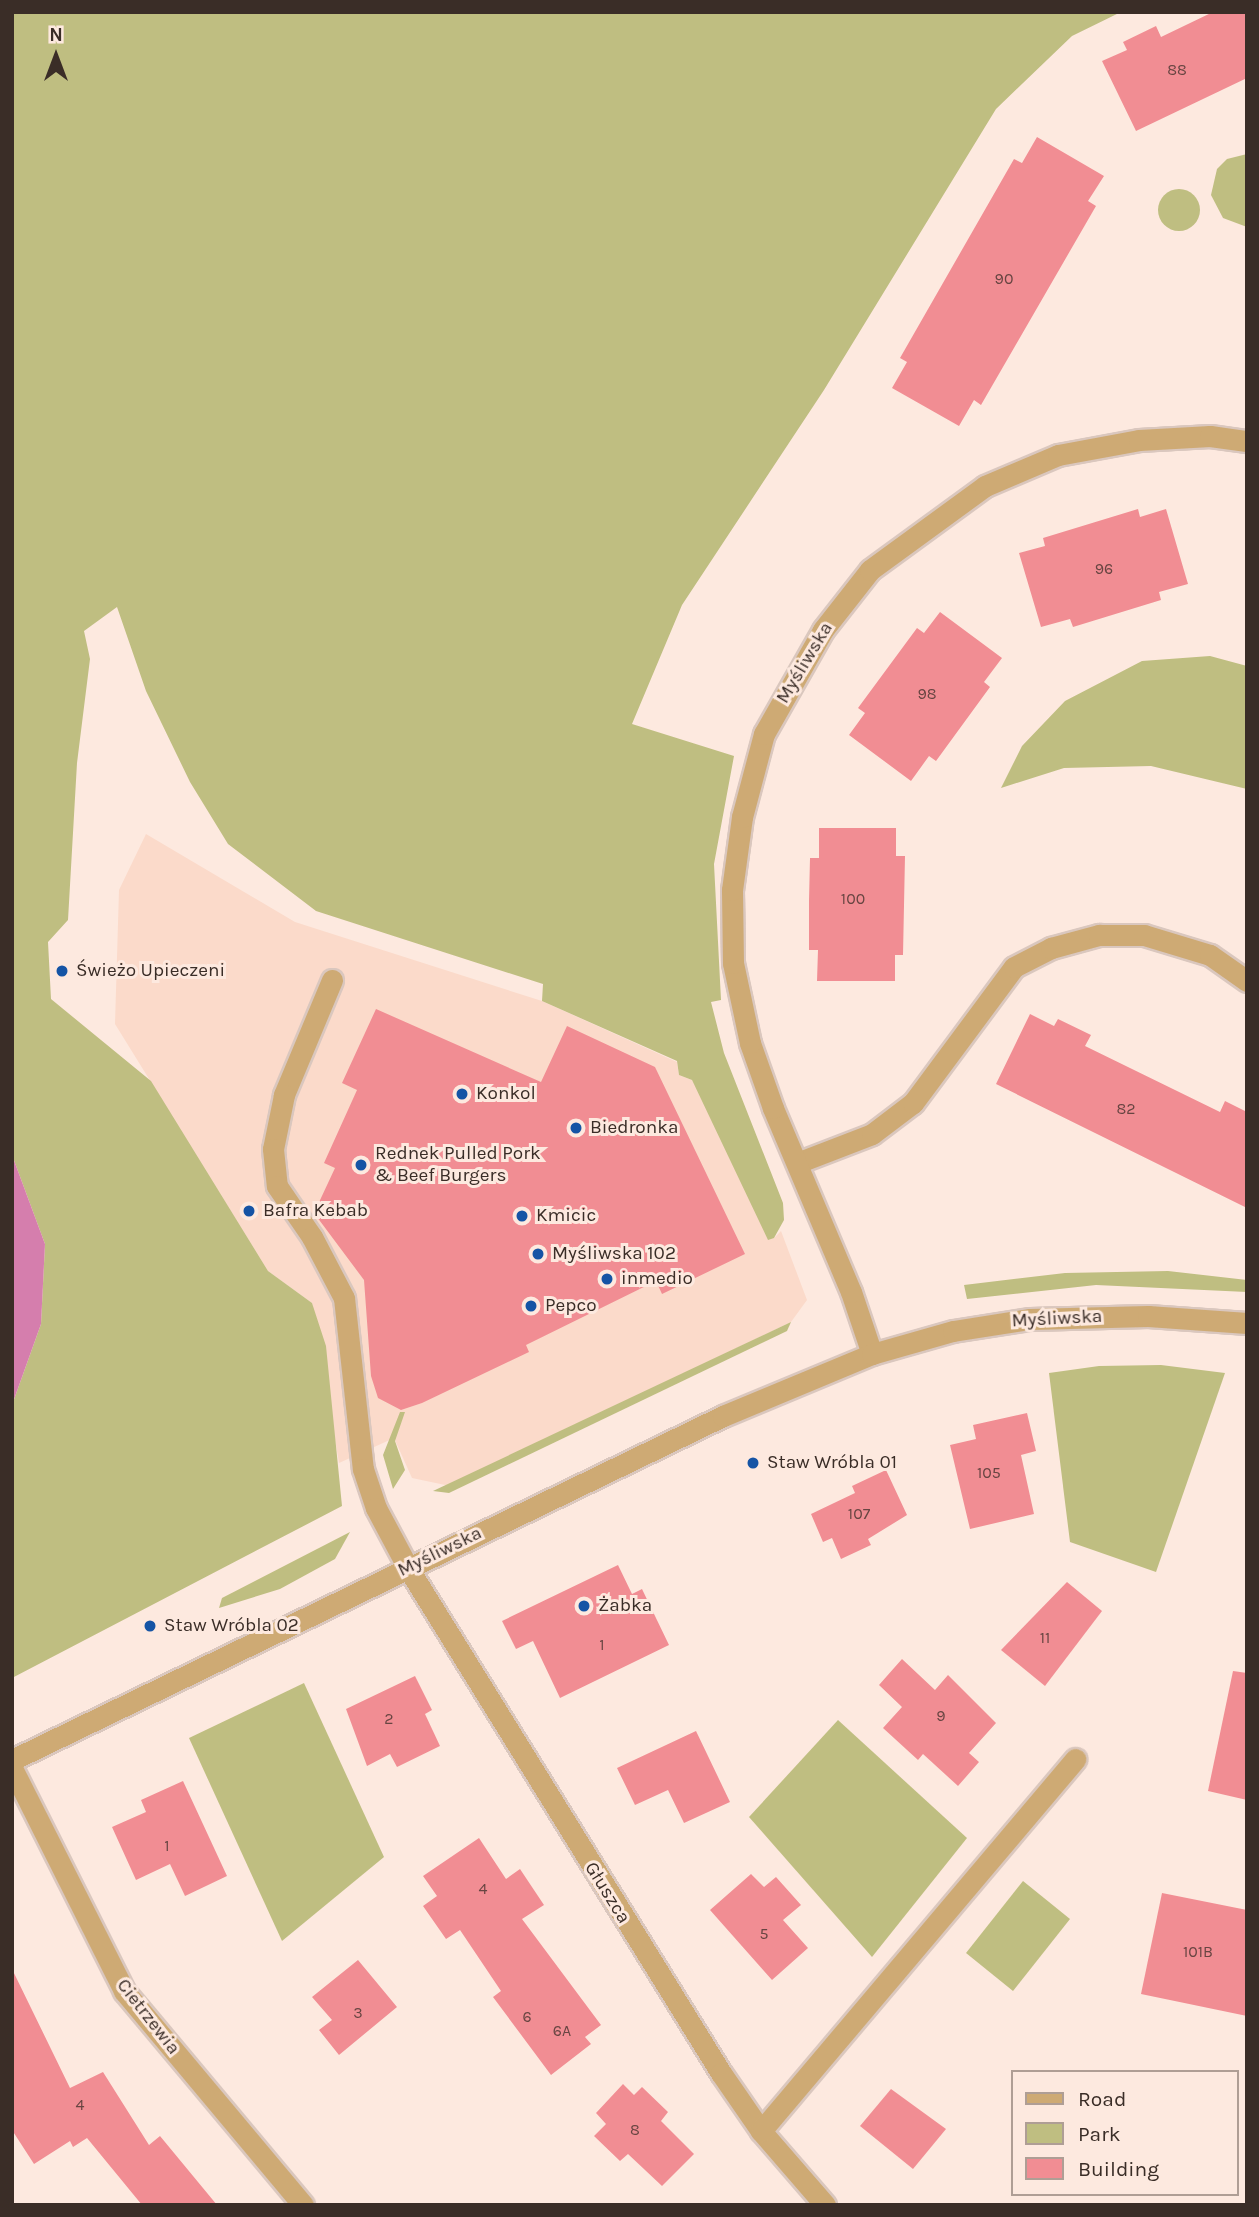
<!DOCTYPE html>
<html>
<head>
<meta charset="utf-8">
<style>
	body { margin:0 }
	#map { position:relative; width:1259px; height:2217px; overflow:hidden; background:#fde9df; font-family:Karla,sans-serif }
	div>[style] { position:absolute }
	.built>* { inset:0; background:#fbdaca }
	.green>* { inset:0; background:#bfbe81 }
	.round { border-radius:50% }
	.water>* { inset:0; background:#d57ead }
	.building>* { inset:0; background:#f18d93 }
	.roads { filter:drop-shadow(2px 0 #dac7be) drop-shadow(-2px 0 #dac7be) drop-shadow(0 2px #dac7be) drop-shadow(0 -2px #dac7be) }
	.service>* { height:21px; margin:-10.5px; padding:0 10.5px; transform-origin:10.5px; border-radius:10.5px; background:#ceaa74 }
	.minor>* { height:21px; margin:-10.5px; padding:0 10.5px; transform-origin:10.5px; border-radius:10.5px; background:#ceaa74 }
	.tertiary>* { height:21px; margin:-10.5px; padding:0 10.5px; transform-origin:10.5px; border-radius:10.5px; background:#ceaa74 }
	.dots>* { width:19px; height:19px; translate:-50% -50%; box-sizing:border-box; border:4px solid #fde9df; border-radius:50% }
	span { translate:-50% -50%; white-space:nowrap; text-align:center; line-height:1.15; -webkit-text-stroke:6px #fde9df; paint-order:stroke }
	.number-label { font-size:16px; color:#684542 }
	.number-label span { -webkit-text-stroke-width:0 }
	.street-label { font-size:19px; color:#3a2d27 }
	.poi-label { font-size:19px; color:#3a2d27 }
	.left { translate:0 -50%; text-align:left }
	.frame { position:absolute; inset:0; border:14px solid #3a2d27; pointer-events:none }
	.legend { position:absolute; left:1011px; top:2070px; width:228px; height:126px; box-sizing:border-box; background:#fde9df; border:2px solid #af9e95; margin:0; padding:9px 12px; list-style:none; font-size:21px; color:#3a2d27 }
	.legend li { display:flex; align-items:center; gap:14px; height:35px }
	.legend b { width:35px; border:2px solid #af9e95 }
	.north { position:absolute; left:21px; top:21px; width:70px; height:70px; -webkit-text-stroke:5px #fde9df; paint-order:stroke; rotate:0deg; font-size:19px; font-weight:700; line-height:28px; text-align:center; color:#3a2d27 }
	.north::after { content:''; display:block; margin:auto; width:24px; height:32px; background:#3a2d27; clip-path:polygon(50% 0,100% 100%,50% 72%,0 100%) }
</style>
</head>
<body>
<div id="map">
	<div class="built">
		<i style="clip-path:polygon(146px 834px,295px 922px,542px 1001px,677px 1062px,679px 1075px,692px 1080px,774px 1238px,781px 1231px,807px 1300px,791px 1322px,450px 1486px,412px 1478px,394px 1438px,339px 1463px,312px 1303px,268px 1271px,115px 1024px,119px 890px)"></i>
	</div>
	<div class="green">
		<i style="clip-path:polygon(12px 12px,1121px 12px,1072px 36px,996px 109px,824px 390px,682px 605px,632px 724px,734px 756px,714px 864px,721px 1000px,711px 1002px,724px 1053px,783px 1203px,784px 1220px,774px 1238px,768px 1240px,692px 1080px,679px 1075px,677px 1061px,542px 1001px,543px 984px,316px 911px,228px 844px,190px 782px,146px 691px,117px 607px,84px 631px,90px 659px,77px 763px,68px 920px,48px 942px,51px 999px,151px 1081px,268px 1271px,312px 1303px,326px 1346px,342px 1506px,12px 1678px,12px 1405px,41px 1324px,45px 1244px,12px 1155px)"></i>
		<i style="clip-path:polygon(1247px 154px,1247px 227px,1223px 218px,1211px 195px,1217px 169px,1227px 159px)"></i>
		<i class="round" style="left:1158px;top:189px;width:42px;height:42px"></i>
		<i style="clip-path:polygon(1210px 656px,1247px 666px,1247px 789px,1151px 766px,1064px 768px,1001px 788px,1022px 746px,1065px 701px,1142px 661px)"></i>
		<i style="clip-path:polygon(1168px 1271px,1247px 1280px,1247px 1292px,1096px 1285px,967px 1299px,964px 1285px,1065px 1273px)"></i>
		<i style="clip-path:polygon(791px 1322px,787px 1331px,449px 1493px,433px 1491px)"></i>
		<i style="clip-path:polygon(1099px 1366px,1161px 1365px,1225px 1373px,1156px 1572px,1070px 1542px,1049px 1373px)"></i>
		<i style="clip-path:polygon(400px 1412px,405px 1412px,395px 1441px,405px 1470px,393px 1489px,383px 1455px)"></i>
		<i style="clip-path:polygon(350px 1532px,335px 1559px,280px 1589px,219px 1608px,222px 1598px)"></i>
		<i style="clip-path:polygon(304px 1683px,384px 1857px,282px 1941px,189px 1738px)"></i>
		<i style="clip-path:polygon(838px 1720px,967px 1838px,872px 1957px,749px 1817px)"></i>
		<i style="clip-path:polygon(1023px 1881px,1070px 1919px,1013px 1991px,966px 1953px)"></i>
	</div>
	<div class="water">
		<i style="clip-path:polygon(12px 1155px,45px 1244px,41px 1324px,12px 1405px)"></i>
	</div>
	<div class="building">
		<i style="clip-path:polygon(1213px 12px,1247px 12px,1247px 78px,1136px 131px,1102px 61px,1127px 50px,1123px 42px,1156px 26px,1161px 37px)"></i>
		<i style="clip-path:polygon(1037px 137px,1104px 176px,1088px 201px,1096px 206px,981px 405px,974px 400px,959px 426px,892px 388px,907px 362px,900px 358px,1014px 159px,1022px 163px)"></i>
		<i style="clip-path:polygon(1138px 509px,1140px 517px,1166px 509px,1188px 584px,1159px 592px,1161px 600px,1073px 627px,1070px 619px,1041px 627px,1019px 553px,1045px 546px,1043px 538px)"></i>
		<i style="clip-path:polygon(940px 612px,1002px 658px,984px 682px,990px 687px,936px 761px,929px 756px,911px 781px,849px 735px,865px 713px,858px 708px,917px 628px,924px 633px)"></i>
		<i style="clip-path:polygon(819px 828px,896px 828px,896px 856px,905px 856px,903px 955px,895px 955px,895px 981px,817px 981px,818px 950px,809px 950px,809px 901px,810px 858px,819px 858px)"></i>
		<i style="clip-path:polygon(376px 1009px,541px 1082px,567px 1026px,655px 1067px,745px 1254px,662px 1294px,656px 1281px,526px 1345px,529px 1352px,422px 1403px,401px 1410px,378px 1398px,371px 1376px,364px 1280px,314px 1213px,335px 1168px,324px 1163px,357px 1090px,342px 1083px)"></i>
		<i style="clip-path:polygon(1030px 1014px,1054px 1026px,1058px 1019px,1091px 1035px,1085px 1046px,1220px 1112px,1225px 1101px,1247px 1112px,1247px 1208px,996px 1084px)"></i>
		<i style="clip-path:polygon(1027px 1413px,1036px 1451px,1021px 1455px,1034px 1514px,970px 1529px,950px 1445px,976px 1439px,973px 1425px)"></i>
		<i style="clip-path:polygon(886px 1470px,907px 1515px,868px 1539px,871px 1545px,841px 1559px,832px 1538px,823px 1542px,811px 1514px,855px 1493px,852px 1486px)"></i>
		<i style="clip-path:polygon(618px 1565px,632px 1594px,642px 1589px,669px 1645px,560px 1698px,533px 1641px,516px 1649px,502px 1621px)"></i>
		<i style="clip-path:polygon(1067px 1582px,1102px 1611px,1045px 1686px,1001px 1650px)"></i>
		<i style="clip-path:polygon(902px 1659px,935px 1690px,948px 1675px,996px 1723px,969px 1753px,979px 1762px,958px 1786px,923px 1754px,918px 1760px,883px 1728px,902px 1707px,879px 1685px)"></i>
		<i style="clip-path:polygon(1233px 1671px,1247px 1673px,1247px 1800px,1208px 1791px)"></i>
		<i style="clip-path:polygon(415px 1676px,432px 1710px,425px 1714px,440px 1746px,397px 1767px,390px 1754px,367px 1766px,346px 1709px)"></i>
		<i style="clip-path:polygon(696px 1731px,730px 1802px,684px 1823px,668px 1790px,635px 1805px,617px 1768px)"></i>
		<i style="clip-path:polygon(183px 1781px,227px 1876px,185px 1896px,170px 1864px,136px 1880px,112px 1827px,146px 1812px,141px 1800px)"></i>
		<i style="clip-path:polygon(479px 1838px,506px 1879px,520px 1869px,544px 1905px,522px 1919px,601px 2025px,585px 2037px,591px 2044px,551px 2075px,493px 1997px,501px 1991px,460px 1930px,446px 1939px,423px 1906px,437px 1896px,423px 1876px)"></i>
		<i style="clip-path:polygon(751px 1874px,764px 1887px,776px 1877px,801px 1905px,783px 1920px,808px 1948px,772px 1980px,710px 1910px)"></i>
		<i style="clip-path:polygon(1162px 1893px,1247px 1910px,1247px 2016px,1141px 1994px)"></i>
		<i style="clip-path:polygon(358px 1960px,397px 2007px,339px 2055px,319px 2030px,332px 2020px,312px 1997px)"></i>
		<i style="clip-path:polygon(12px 1969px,70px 2088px,103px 2072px,149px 2145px,160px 2136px,217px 2205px,142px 2205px,87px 2138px,73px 2147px,70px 2141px,34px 2164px,12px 2130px)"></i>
		<i style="clip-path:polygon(623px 2084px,634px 2095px,642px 2087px,668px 2112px,661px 2121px,694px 2154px,662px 2186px,628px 2154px,620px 2161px,594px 2136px,606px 2124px,596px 2113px)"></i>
		<i style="clip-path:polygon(891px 2089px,946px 2129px,913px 2169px,860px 2126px)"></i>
	</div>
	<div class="roads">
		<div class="service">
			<i style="left:332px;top:980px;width:125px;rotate:112.7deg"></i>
			<i style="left:284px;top:1095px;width:55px;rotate:101.5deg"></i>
			<i style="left:273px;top:1149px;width:37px;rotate:84deg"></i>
			<i style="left:277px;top:1186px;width:62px;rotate:55.5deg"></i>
			<i style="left:312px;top:1237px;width:69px;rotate:62.3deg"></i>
			<i style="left:344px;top:1298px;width:172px;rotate:83.7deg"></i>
			<i style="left:363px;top:1469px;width:41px;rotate:71.6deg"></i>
			<i style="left:376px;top:1508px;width:68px;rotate:61.9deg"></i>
		</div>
		<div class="minor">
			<i style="left:797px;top:1163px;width:80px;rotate:-21.1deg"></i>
			<i style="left:872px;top:1134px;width:51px;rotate:-37.1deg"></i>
			<i style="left:913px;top:1103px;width:169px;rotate:-53.4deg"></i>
			<i style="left:1014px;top:967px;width:42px;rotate:-27.2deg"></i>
			<i style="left:1051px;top:948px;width:50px;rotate:-15.2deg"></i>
			<i style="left:1099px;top:935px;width:45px"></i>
			<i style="left:1144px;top:935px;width:69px;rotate:16.9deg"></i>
			<i style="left:1210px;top:955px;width:45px;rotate:35.1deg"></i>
			<i style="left:872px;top:1354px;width:65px;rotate:-108.7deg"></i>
			<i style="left:851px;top:1292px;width:200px;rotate:-113deg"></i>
			<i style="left:773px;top:1108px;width:69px;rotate:-109.5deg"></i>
			<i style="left:750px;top:1043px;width:82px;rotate:-102deg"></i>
			<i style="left:733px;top:963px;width:73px;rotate:-90.8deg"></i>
			<i style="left:732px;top:890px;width:74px;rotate:-82.2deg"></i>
			<i style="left:742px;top:817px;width:86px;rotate:-75.2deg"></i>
			<i style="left:764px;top:734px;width:120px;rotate:-60.4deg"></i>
			<i style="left:823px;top:630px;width:76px;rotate:-51.9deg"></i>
			<i style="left:870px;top:570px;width:142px;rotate:-36.1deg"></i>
			<i style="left:985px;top:486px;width:79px;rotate:-23deg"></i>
			<i style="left:1058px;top:455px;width:82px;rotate:-10.5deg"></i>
			<i style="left:1139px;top:440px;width:71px;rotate:-3.2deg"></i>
			<i style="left:1210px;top:436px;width:37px;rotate:8deg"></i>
			<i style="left:408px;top:1568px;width:594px;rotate:58.21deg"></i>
			<i style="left:721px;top:2073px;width:70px;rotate:55.4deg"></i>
			<i style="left:761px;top:2131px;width:98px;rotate:49.1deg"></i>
			<i style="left:12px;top:1768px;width:250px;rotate:63.3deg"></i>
			<i style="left:124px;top:1991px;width:279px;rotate:50.1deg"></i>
			<i style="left:761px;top:2131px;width:487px;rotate:-49.8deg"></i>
		</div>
		<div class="tertiary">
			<i style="left:12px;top:1760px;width:790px;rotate:-25.82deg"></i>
			<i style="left:723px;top:1416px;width:161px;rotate:-22.6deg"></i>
			<i style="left:872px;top:1354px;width:84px;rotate:-15.9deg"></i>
			<i style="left:953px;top:1331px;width:78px;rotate:-8.9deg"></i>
			<i style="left:1030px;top:1319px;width:118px;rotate:-1.5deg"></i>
			<i style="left:1148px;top:1316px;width:99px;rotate:4deg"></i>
		</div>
	</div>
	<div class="dots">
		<i style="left:62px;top:971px;background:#1554a5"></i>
		<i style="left:462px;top:1094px;background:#1554a5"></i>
		<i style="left:576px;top:1128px;background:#1554a5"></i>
		<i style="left:361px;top:1165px;background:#1554a5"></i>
		<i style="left:249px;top:1211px;background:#1554a5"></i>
		<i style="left:522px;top:1216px;background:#1554a5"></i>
		<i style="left:538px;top:1254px;background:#1554a5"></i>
		<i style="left:607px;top:1279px;background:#1554a5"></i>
		<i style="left:531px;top:1306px;background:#1554a5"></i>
		<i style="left:753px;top:1463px;background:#1554a5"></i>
		<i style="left:584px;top:1606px;background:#1554a5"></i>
		<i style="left:150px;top:1626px;background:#1554a5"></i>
	</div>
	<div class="number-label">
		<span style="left:1177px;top:70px">88</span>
		<span style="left:1004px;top:279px">90</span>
		<span style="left:1104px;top:569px">96</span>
		<span style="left:927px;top:694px">98</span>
		<span style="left:853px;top:899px">100</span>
		<span style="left:1126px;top:1109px">82</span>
		<span style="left:989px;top:1473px">105</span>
		<span style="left:859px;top:1514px">107</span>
		<span style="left:1045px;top:1638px">11</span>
		<span style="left:602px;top:1645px">1</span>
		<span style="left:941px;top:1716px">9</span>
		<span style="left:389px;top:1719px">2</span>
		<span style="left:167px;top:1846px">1</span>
		<span style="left:483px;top:1889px">4</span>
		<span style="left:764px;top:1934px">5</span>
		<span style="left:1198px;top:1952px">101B</span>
		<span style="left:358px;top:2013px">3</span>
		<span style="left:527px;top:2017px">6</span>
		<span style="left:562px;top:2031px">6A</span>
		<span style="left:80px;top:2105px">4</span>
		<span style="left:635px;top:2130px">8</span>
	</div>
	<div class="street-label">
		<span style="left:805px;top:663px;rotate:-59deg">Myśliwska</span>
		<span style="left:1057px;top:1319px;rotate:-3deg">Myśliwska</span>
		<span style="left:440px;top:1552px;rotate:-26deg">Myśliwska</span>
		<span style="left:607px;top:1893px;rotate:58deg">Głuszca</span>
		<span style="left:148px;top:2017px;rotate:52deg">Cietrzewia</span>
	</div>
	<div class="poi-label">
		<span class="left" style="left:76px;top:971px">Świeżo Upieczeni</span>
		<span class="left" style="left:476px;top:1094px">Konkol</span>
		<span class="left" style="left:590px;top:1128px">Biedronka</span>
		<span class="left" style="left:375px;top:1165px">Rednek Pulled Pork<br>&amp; Beef Burgers</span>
		<span class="left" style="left:263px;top:1211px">Bafra Kebab</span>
		<span class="left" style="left:536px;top:1216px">Kmicic</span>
		<span class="left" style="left:552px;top:1254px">Myśliwska 102</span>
		<span class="left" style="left:621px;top:1279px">inmedio</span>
		<span class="left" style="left:545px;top:1306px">Pepco</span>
		<span class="left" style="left:767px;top:1463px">Staw Wróbla 01</span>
		<span class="left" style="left:598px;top:1606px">Żabka</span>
		<span class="left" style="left:164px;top:1626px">Staw Wróbla 02</span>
	</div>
	<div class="frame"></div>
	<ul class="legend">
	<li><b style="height:9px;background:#ceaa74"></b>Road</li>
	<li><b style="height:19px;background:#bfbe81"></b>Park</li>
	<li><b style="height:19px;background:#f18d93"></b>Building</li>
	</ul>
	<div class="north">N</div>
</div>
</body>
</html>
